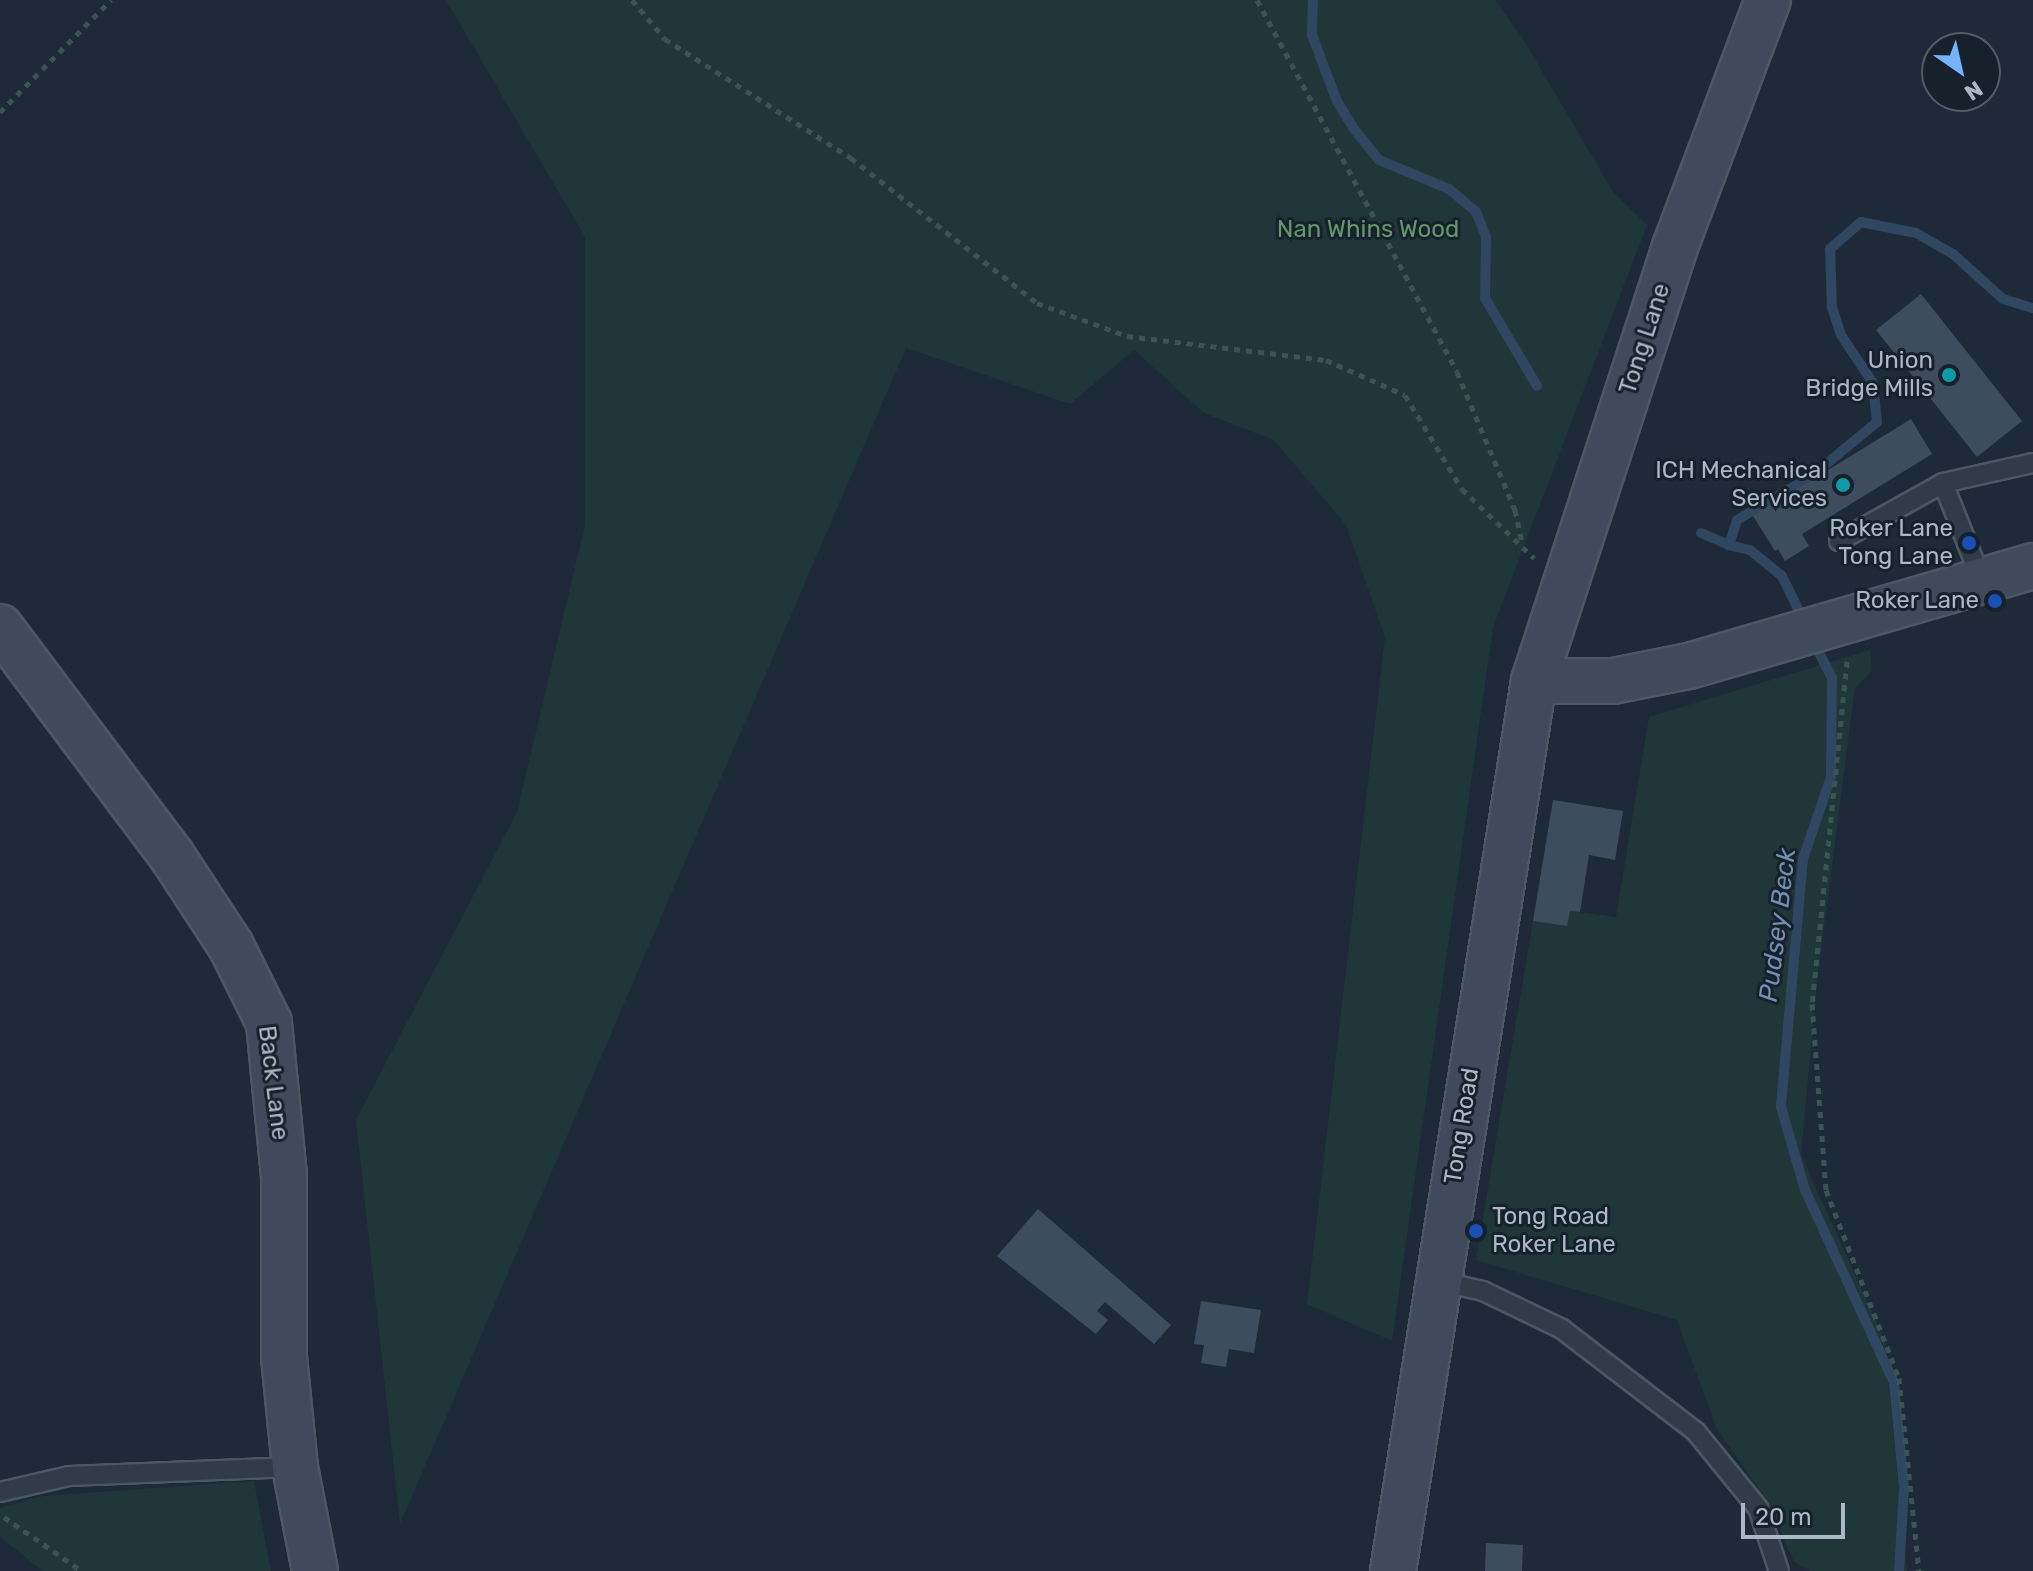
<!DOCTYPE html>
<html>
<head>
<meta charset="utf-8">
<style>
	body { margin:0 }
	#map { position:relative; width:2033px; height:1571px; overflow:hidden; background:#1e2a38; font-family:Rubik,sans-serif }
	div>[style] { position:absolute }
	.green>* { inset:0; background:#203739 }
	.stream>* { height:10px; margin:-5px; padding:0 5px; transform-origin:5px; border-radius:5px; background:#2f4761 }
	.building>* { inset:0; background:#3e4d5d }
	.path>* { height:5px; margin-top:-2.5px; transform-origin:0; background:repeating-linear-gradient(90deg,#3a5353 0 6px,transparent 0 12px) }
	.roads { filter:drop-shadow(2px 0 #4c5763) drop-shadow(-2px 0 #4c5763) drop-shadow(0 2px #4c5763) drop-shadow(0 -2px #4c5763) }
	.lane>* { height:18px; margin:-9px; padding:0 9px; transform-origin:9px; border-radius:9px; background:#313c48 }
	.secondary>* { height:44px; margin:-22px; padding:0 22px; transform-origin:22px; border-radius:22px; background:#3f4b5b }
	.dots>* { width:22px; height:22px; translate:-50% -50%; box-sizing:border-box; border:4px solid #17212c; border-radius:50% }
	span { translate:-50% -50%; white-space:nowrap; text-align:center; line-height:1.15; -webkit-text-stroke:6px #17212c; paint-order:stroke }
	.park-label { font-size:24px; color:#61976b }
	.street-label { font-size:24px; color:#abb7c5 }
	.poi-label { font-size:24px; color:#abb7c5 }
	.right { translate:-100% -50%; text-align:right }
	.left { translate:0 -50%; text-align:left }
	.water-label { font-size:26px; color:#708fb1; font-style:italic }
	.north { position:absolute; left:1921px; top:32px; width:80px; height:80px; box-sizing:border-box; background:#17212c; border:2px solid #525d69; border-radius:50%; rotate:146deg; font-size:22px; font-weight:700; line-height:32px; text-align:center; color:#abb7c5 }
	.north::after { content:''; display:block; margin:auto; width:28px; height:36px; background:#76b3ff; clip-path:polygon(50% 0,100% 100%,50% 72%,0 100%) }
	.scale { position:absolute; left:1741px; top:1503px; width:104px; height:36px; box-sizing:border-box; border:4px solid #abb7c5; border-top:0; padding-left:10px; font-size:24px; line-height:28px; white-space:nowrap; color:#abb7c5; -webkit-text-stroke:6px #17212c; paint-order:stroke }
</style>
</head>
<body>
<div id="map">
	<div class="green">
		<i style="clip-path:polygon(446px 0,1495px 0,1522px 37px,1613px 192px,1647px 225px,1493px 627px,1392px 1341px,1307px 1304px,1385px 637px,1346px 525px,1274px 440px,1204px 413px,1134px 350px,1070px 404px,906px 348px,400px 1524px,356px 1120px,517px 812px,585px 525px,585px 237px)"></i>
		<i style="clip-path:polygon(1870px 650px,1872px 671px,1855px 688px,1817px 981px,1801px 1155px,1884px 1339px,1907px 1571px,1811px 1571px,1794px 1562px,1770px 1505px,1717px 1429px,1677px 1320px,1476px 1260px,1533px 921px,1567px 926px,1570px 911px,1616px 917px,1649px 717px)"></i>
		<i style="clip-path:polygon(254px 1481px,271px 1571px,43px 1571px,0 1537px,0 1508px,43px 1496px)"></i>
	</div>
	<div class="stream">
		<i style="left:1313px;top:0;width:35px;rotate:92deg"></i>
		<i style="left:1312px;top:35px;width:71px;rotate:69.3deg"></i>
		<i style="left:1337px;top:101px;width:33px;rotate:59deg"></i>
		<i style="left:1354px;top:129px;width:40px;rotate:51deg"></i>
		<i style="left:1379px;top:160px;width:76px;rotate:22.5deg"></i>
		<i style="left:1449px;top:189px;width:35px;rotate:40deg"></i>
		<i style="left:1476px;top:212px;width:27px;rotate:68deg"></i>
		<i style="left:1486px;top:237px;width:61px;rotate:90.9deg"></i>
		<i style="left:1485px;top:298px;width:102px;rotate:59.4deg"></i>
		<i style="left:1701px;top:533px;width:30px;rotate:23deg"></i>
		<i style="left:1804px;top:621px;width:50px;rotate:-116.1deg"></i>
		<i style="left:1782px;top:576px;width:41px;rotate:-140.9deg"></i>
		<i style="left:1750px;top:550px;width:22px;rotate:-167deg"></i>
		<i style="left:1729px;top:545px;width:26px;rotate:-72deg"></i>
		<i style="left:1737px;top:520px;width:88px;rotate:-30.6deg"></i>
		<i style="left:1813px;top:475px;width:83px;rotate:-39.6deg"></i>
		<i style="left:1877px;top:422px;width:39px;rotate:-96deg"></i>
		<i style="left:1873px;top:383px;width:58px;rotate:-123.7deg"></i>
		<i style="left:1841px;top:335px;width:28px;rotate:-108deg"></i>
		<i style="left:1832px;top:308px;width:59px;rotate:-91.9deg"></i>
		<i style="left:1830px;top:249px;width:41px;rotate:-41.1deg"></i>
		<i style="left:1861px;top:222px;width:56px;rotate:11.3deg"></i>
		<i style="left:1916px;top:233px;width:43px;rotate:29.6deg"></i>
		<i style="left:1953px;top:254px;width:67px;rotate:42deg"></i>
		<i style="left:2003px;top:299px;width:31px;rotate:17deg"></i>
		<i style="left:1812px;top:639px;width:44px;rotate:62.9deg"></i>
		<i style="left:1832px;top:678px;width:99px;rotate:90.6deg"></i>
		<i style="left:1831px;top:777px;width:87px;rotate:108.9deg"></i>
		<i style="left:1803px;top:859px;width:249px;rotate:95.1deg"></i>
		<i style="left:1781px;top:1107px;width:86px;rotate:73.9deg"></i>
		<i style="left:1805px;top:1190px;width:213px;rotate:65.2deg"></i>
		<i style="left:1894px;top:1383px;width:105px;rotate:84.6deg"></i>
		<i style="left:1904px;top:1488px;width:83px;rotate:93.4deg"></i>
	</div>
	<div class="building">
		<i style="clip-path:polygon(1921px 294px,2022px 421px,1977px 457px,1876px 330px)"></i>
		<i style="clip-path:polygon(1911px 419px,1932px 454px,1802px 534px,1809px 546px,1785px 561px,1778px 549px,1775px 551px,1753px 516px)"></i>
		<i style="clip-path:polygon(1553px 800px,1623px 811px,1615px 860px,1589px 855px,1580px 912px,1570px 911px,1567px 926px,1533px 921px)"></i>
		<i style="clip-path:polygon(1038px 1209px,1171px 1325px,1154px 1344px,1105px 1302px,1097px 1311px,1108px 1320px,1096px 1334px,997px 1256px)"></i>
		<i style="clip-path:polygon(1201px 1301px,1261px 1310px,1254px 1353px,1229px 1349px,1226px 1367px,1201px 1363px,1204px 1345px,1194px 1344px)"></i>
		<i style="clip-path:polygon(1486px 1543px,1523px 1545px,1522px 1571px,1485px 1571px)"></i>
	</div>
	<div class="path">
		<i style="left:632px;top:0;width:51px;rotate:49.8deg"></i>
		<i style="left:665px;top:39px;width:221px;rotate:32.6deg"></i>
		<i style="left:851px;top:158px;width:236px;rotate:37.9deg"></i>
		<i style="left:1037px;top:303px;width:96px;rotate:20.1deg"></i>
		<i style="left:1127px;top:336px;width:200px;rotate:6.9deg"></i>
		<i style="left:1326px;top:360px;width:86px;rotate:23.9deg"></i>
		<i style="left:1405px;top:395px;width:110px;rotate:58.8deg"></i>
		<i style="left:1462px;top:489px;width:100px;rotate:43.8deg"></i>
		<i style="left:1257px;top:0;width:422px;rotate:61.7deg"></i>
		<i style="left:1457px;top:372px;width:150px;rotate:67.2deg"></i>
		<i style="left:1515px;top:510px;width:34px;rotate:78deg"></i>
		<i style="left:0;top:112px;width:158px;rotate:-45.3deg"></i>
		<i style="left:1847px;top:661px;width:345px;rotate:95.8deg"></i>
		<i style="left:1812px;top:1004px;width:187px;rotate:85.7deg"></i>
		<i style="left:1826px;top:1190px;width:202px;rotate:68.8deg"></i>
		<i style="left:1899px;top:1378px;width:194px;rotate:84.1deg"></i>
		<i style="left:4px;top:1517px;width:95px;rotate:34.7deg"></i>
	</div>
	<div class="roads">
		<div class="lane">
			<i style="left:1943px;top:483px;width:92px;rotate:-12.5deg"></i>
			<i style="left:1839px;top:541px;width:119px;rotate:-29.1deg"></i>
			<i style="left:1943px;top:483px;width:105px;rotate:68.3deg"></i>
			<i style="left:1439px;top:1281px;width:45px;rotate:12.8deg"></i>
			<i style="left:1483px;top:1291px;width:88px;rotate:25.7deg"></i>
			<i style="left:1562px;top:1329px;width:169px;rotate:37.5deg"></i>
			<i style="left:1696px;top:1432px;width:98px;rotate:50.8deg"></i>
			<i style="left:1758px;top:1508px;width:66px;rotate:71.6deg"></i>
			<i style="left:0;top:1492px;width:71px;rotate:-13.1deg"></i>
			<i style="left:69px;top:1476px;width:226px;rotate:-2.3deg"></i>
		</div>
		<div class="secondary">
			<i style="left:0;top:627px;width:286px;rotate:53.1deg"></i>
			<i style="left:172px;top:856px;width:108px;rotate:56.8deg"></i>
			<i style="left:231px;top:946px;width:86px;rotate:63.7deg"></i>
			<i style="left:269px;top:1023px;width:153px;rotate:84.4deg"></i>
			<i style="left:284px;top:1175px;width:182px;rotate:90deg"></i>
			<i style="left:284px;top:1357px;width:111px;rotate:84.3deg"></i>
			<i style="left:295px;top:1467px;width:106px;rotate:79.1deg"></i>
			<i style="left:1534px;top:681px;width:79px"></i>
			<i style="left:1613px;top:681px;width:77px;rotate:-11.2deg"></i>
			<i style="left:1689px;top:666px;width:358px;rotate:-16.2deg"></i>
			<i style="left:1393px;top:1571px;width:901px;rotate:-81deg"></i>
			<i style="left:1534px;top:681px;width:456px;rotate:-72deg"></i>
			<i style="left:1675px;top:247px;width:264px;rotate:-69.4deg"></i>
		</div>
	</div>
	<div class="dots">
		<i style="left:1949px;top:375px;background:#0f9aa8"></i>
		<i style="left:1843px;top:485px;background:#0f9aa8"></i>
		<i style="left:1969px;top:543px;background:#1a4fb4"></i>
		<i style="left:1995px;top:601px;background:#1a4fb4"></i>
		<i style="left:1476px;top:1231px;background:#1a4fb4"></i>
	</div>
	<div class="park-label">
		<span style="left:1368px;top:230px">Nan Whins Wood</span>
	</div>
	<div class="street-label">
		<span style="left:1645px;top:339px;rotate:-72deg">Tong Lane</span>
		<span style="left:273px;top:1083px;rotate:83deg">Back Lane</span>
		<span style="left:1462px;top:1126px;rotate:-81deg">Tong Road</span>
	</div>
	<div class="poi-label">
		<span class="right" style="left:1933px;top:375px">Union<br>Bridge Mills</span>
		<span class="right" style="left:1827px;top:485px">ICH Mechanical<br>Services</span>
		<span class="right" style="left:1953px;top:543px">Roker Lane<br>Tong Lane</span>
		<span class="right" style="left:1979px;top:601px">Roker Lane</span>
		<span class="left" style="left:1492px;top:1231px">Tong Road<br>Roker Lane</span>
	</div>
	<div class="water-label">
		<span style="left:1778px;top:925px;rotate:-83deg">Pudsey Beck</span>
	</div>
	<div class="north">N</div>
	<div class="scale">20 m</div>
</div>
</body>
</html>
